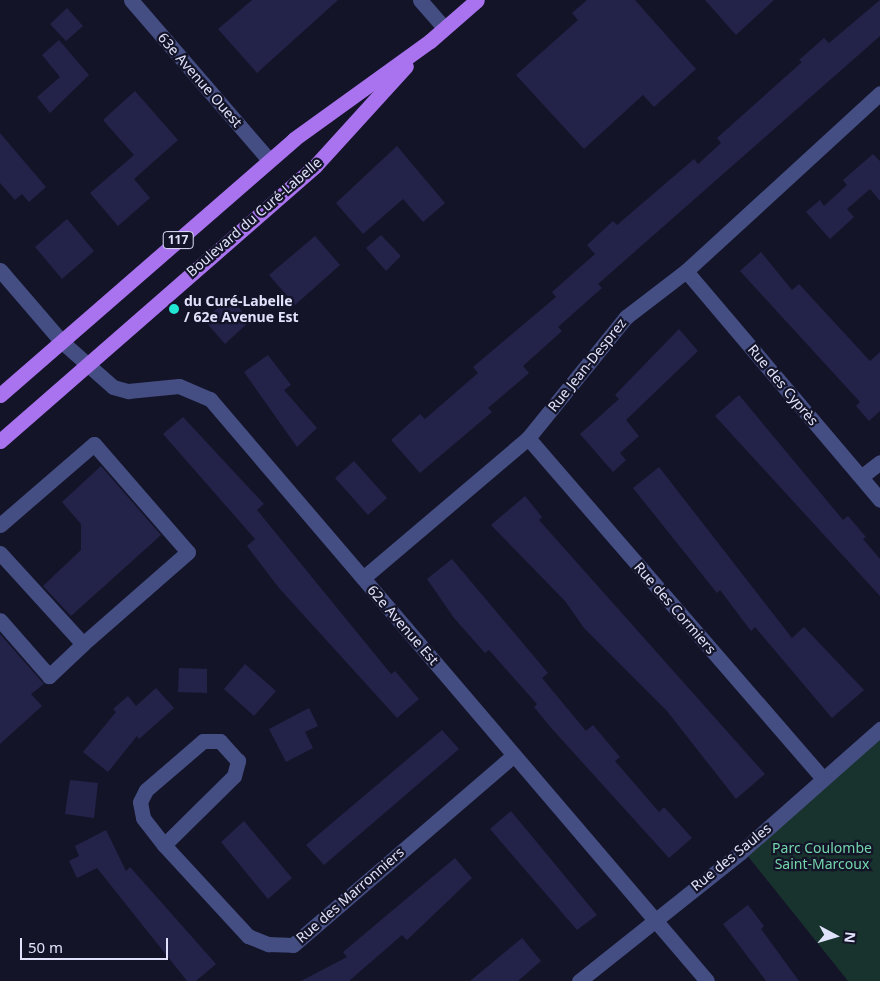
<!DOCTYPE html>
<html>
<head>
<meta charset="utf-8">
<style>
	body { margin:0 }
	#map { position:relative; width:880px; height:981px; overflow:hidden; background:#141429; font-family:"Noto Sans",sans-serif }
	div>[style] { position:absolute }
	.green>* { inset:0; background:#18332d }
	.building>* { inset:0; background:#232248 }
	.minor>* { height:15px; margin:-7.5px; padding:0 7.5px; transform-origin:7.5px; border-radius:7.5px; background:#444e83 }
	.major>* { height:15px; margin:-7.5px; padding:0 7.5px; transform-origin:7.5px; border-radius:7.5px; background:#a973ef }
	.dots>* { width:14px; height:14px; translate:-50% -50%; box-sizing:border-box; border:2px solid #141429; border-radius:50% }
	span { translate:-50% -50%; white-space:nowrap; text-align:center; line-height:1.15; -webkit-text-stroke:4.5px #141429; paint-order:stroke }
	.shield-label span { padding:1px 4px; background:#141429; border:1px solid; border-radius:4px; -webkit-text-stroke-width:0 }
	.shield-label { font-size:12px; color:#e0e2fb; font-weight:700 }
	.street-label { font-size:14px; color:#e0e2fb }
	.poi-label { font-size:14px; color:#e0e2fb; font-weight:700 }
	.left { translate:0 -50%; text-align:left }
	.park-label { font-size:14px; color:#73d5aa }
	.north { position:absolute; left:810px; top:911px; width:50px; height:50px; -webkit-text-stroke:4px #141429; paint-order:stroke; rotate:96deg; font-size:14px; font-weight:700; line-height:20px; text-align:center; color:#e0e2fb }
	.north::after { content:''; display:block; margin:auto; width:18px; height:22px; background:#e0e2fb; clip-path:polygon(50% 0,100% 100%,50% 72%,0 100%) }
	.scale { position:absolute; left:20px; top:938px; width:148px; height:22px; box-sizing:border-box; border:2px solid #e0e2fb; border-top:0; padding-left:6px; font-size:15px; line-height:18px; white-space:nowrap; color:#e0e2fb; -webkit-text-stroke:4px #141429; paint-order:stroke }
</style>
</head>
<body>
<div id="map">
	<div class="green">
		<i style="clip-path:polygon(880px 729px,880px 981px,848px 981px,743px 850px)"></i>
	</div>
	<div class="building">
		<i style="clip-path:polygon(252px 0,338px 0,257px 73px,218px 29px)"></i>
		<i style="clip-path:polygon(587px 0,635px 0,696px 69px,654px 107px,643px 95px,584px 149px,516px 75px,578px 20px,572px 13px)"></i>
		<i style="clip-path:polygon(705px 0,774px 0,736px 35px)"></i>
		<i style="clip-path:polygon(880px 0,880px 36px,598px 284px,602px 288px,558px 327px,562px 331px,523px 366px,529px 373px,488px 408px,492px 412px,420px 473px,391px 440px,420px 414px,425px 419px,478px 373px,473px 367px,556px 297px,552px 292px,595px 254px,587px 245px,613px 221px,617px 225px,694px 159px,698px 164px,721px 143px,717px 138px,802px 62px,799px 60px,824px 38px,829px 43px)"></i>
		<i style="clip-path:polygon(67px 8px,83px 26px,66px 41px,50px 24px)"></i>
		<i style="clip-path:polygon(59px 40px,89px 75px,50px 113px,37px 97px,60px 77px,42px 55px)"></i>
		<i style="clip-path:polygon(135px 91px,178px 140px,134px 179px,150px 198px,118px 226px,90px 193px,134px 155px,103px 120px)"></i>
		<i style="clip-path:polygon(0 133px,46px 187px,29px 202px,22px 194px,15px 200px,0 183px)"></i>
		<i style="clip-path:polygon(397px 146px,445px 203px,423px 222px,403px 199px,363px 234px,336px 203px)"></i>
		<i style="clip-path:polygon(873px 154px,880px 161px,880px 201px,870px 189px,847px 209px,854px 217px,830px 239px,806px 212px,820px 200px,824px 206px,847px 185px,843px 180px)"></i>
		<i style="clip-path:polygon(67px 219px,94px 251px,62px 279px,35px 247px)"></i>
		<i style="clip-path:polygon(381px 235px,401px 256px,386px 271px,366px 248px)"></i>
		<i style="clip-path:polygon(315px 236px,340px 265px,295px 305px,269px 275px)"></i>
		<i style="clip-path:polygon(761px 252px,792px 290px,799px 284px,870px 361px,880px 352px,880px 411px,869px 421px,856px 406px,860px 402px,740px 271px)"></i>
		<i style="clip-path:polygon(230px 297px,250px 321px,225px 344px,204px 320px)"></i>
		<i style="clip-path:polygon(679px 329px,698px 351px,626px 420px,639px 436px,620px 453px,626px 460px,613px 472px,580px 434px,619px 399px,615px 395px)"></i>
		<i style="clip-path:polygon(268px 355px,291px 385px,284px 390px,317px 428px,297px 447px,244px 372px)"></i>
		<i style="clip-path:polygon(739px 395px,843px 520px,848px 516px,866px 537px,863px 539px,880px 559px,880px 596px,715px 416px)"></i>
		<i style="clip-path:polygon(183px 417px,264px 504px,257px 510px,391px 674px,395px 671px,419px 699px,397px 718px,279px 588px,247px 546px,255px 539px,163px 434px)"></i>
		<i style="clip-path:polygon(354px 461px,387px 498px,368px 515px,335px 478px)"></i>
		<i style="clip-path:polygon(101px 466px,161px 535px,71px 616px,43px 586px,81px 550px,81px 524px,62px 502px)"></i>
		<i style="clip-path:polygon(659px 467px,792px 638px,804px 627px,864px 690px,832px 718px,755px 627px,751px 631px,720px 590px,717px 593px,633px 488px)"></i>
		<i style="clip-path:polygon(525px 496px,542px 517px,539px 520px,765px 774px,736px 799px,667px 711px,584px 628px,565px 601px,491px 525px)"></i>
		<i style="clip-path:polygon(452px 559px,548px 673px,542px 678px,586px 731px,593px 725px,620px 757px,615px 761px,659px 812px,664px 807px,692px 838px,669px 858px,553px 730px,534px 707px,537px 704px,489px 650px,485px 653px,454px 618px,427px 579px)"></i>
		<i style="clip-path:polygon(0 634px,44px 684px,31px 694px,42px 706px,0 744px)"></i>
		<i style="clip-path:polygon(245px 664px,276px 691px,254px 716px,224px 689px)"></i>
		<i style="clip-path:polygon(179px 668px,207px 669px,207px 693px,178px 692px)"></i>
		<i style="clip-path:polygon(156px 688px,174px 708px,139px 739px,137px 736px,108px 772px,83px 752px,116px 712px,113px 709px,128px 696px,136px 706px)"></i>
		<i style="clip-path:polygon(309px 708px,318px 726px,305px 732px,313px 748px,286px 762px,269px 729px)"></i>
		<i style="clip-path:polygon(442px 730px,459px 749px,324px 865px,306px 845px)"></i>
		<i style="clip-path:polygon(70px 780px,98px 783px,94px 818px,65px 814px)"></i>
		<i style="clip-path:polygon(511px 811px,597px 915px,577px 930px,490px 829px)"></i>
		<i style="clip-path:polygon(244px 821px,292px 878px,268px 899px,221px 842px)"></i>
		<i style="clip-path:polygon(106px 830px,126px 871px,130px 867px,216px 964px,196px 981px,187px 981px,97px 868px,77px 878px,69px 861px,79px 856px,75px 846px)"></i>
		<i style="clip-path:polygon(455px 858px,472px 878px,407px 940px,402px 935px,349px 981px,301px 981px,347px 957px,343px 952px)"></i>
		<i style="clip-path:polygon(748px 905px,764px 926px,761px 929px,799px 981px,766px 981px,723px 924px)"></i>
		<i style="clip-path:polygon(522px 938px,541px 961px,518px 981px,470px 981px)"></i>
	</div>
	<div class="minor">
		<i style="left:131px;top:0;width:211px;rotate:49.2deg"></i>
		<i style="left:420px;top:0;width:37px;rotate:49deg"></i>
		<i style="left:0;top:270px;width:94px;rotate:49.3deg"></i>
		<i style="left:61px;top:341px;width:69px;rotate:41.5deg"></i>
		<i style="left:113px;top:387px;width:16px;rotate:15deg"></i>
		<i style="left:128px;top:391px;width:51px;rotate:-5.6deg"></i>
		<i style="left:179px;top:386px;width:34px;rotate:23deg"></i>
		<i style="left:210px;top:399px;width:765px;rotate:49.5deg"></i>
		<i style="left:686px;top:271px;width:300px;rotate:49.7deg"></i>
		<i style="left:528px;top:438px;width:449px;rotate:49.1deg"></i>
		<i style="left:861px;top:477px;width:24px;rotate:-38deg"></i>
		<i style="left:0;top:525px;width:124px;rotate:-40.8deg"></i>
		<i style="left:94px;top:444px;width:143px;rotate:49deg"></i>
		<i style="left:188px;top:552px;width:140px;rotate:138.8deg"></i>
		<i style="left:0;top:553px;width:123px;rotate:47.6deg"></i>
		<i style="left:83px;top:644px;width:47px;rotate:136.7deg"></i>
		<i style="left:49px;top:676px;width:74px;rotate:-131.2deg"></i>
		<i style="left:363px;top:578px;width:216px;rotate:-40.3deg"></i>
		<i style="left:528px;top:438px;width:156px;rotate:-51deg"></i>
		<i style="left:626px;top:317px;width:76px;rotate:-37.5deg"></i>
		<i style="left:686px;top:271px;width:263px;rotate:-42.5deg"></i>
		<i style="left:164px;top:845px;width:98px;rotate:-44.6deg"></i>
		<i style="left:234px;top:776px;width:16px;rotate:-75deg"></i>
		<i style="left:238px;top:761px;width:27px;rotate:-132deg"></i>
		<i style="left:220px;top:741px;width:17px;rotate:180deg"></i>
		<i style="left:203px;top:741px;width:75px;rotate:139.3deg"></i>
		<i style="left:146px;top:790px;width:13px;rotate:117deg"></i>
		<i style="left:140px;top:802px;width:16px;rotate:79deg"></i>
		<i style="left:143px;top:818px;width:34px;rotate:52deg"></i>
		<i style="left:164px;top:845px;width:124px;rotate:47.3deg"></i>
		<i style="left:248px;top:936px;width:22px;rotate:22deg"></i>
		<i style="left:268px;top:944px;width:25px;rotate:2deg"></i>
		<i style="left:293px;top:945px;width:291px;rotate:-40.7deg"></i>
		<i style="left:579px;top:981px;width:207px;rotate:-38.5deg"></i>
		<i style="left:741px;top:852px;width:186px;rotate:-41.5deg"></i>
	</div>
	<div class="major">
		<i style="left:0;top:395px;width:390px;rotate:-41deg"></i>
		<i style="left:294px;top:139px;width:168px;rotate:-35.8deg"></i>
		<i style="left:430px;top:41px;width:62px;rotate:-41.1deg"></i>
		<i style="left:0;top:441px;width:418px;rotate:-41.1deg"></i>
		<i style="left:315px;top:166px;width:135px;rotate:-47.7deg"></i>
	</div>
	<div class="dots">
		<i style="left:174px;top:309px;background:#21e6d4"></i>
	</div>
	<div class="shield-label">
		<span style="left:178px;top:240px">117</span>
	</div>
	<div class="street-label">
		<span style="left:200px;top:80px;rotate:49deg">63e Avenue Ouest</span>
		<span style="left:254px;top:217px;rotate:-41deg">Boulevard du Curé-Labelle</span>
		<span style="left:587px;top:365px;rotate:-51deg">Rue Jean-Desprez</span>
		<span style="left:783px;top:385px;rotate:50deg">Rue des Cyprès</span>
		<span style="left:675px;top:608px;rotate:49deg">Rue des Cormiers</span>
		<span style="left:403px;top:625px;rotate:49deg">62e Avenue Est</span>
		<span style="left:731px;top:857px;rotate:-39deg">Rue des Saules</span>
		<span style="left:350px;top:895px;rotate:-41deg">Rue des Marronniers</span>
	</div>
	<div class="poi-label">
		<span class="left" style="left:184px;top:309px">du Curé-Labelle<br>/ 62e Avenue Est</span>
	</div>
	<div class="park-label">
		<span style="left:822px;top:856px">Parc Coulombe<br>Saint-Marcoux</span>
	</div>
	<div class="north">N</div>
	<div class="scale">50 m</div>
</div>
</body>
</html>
